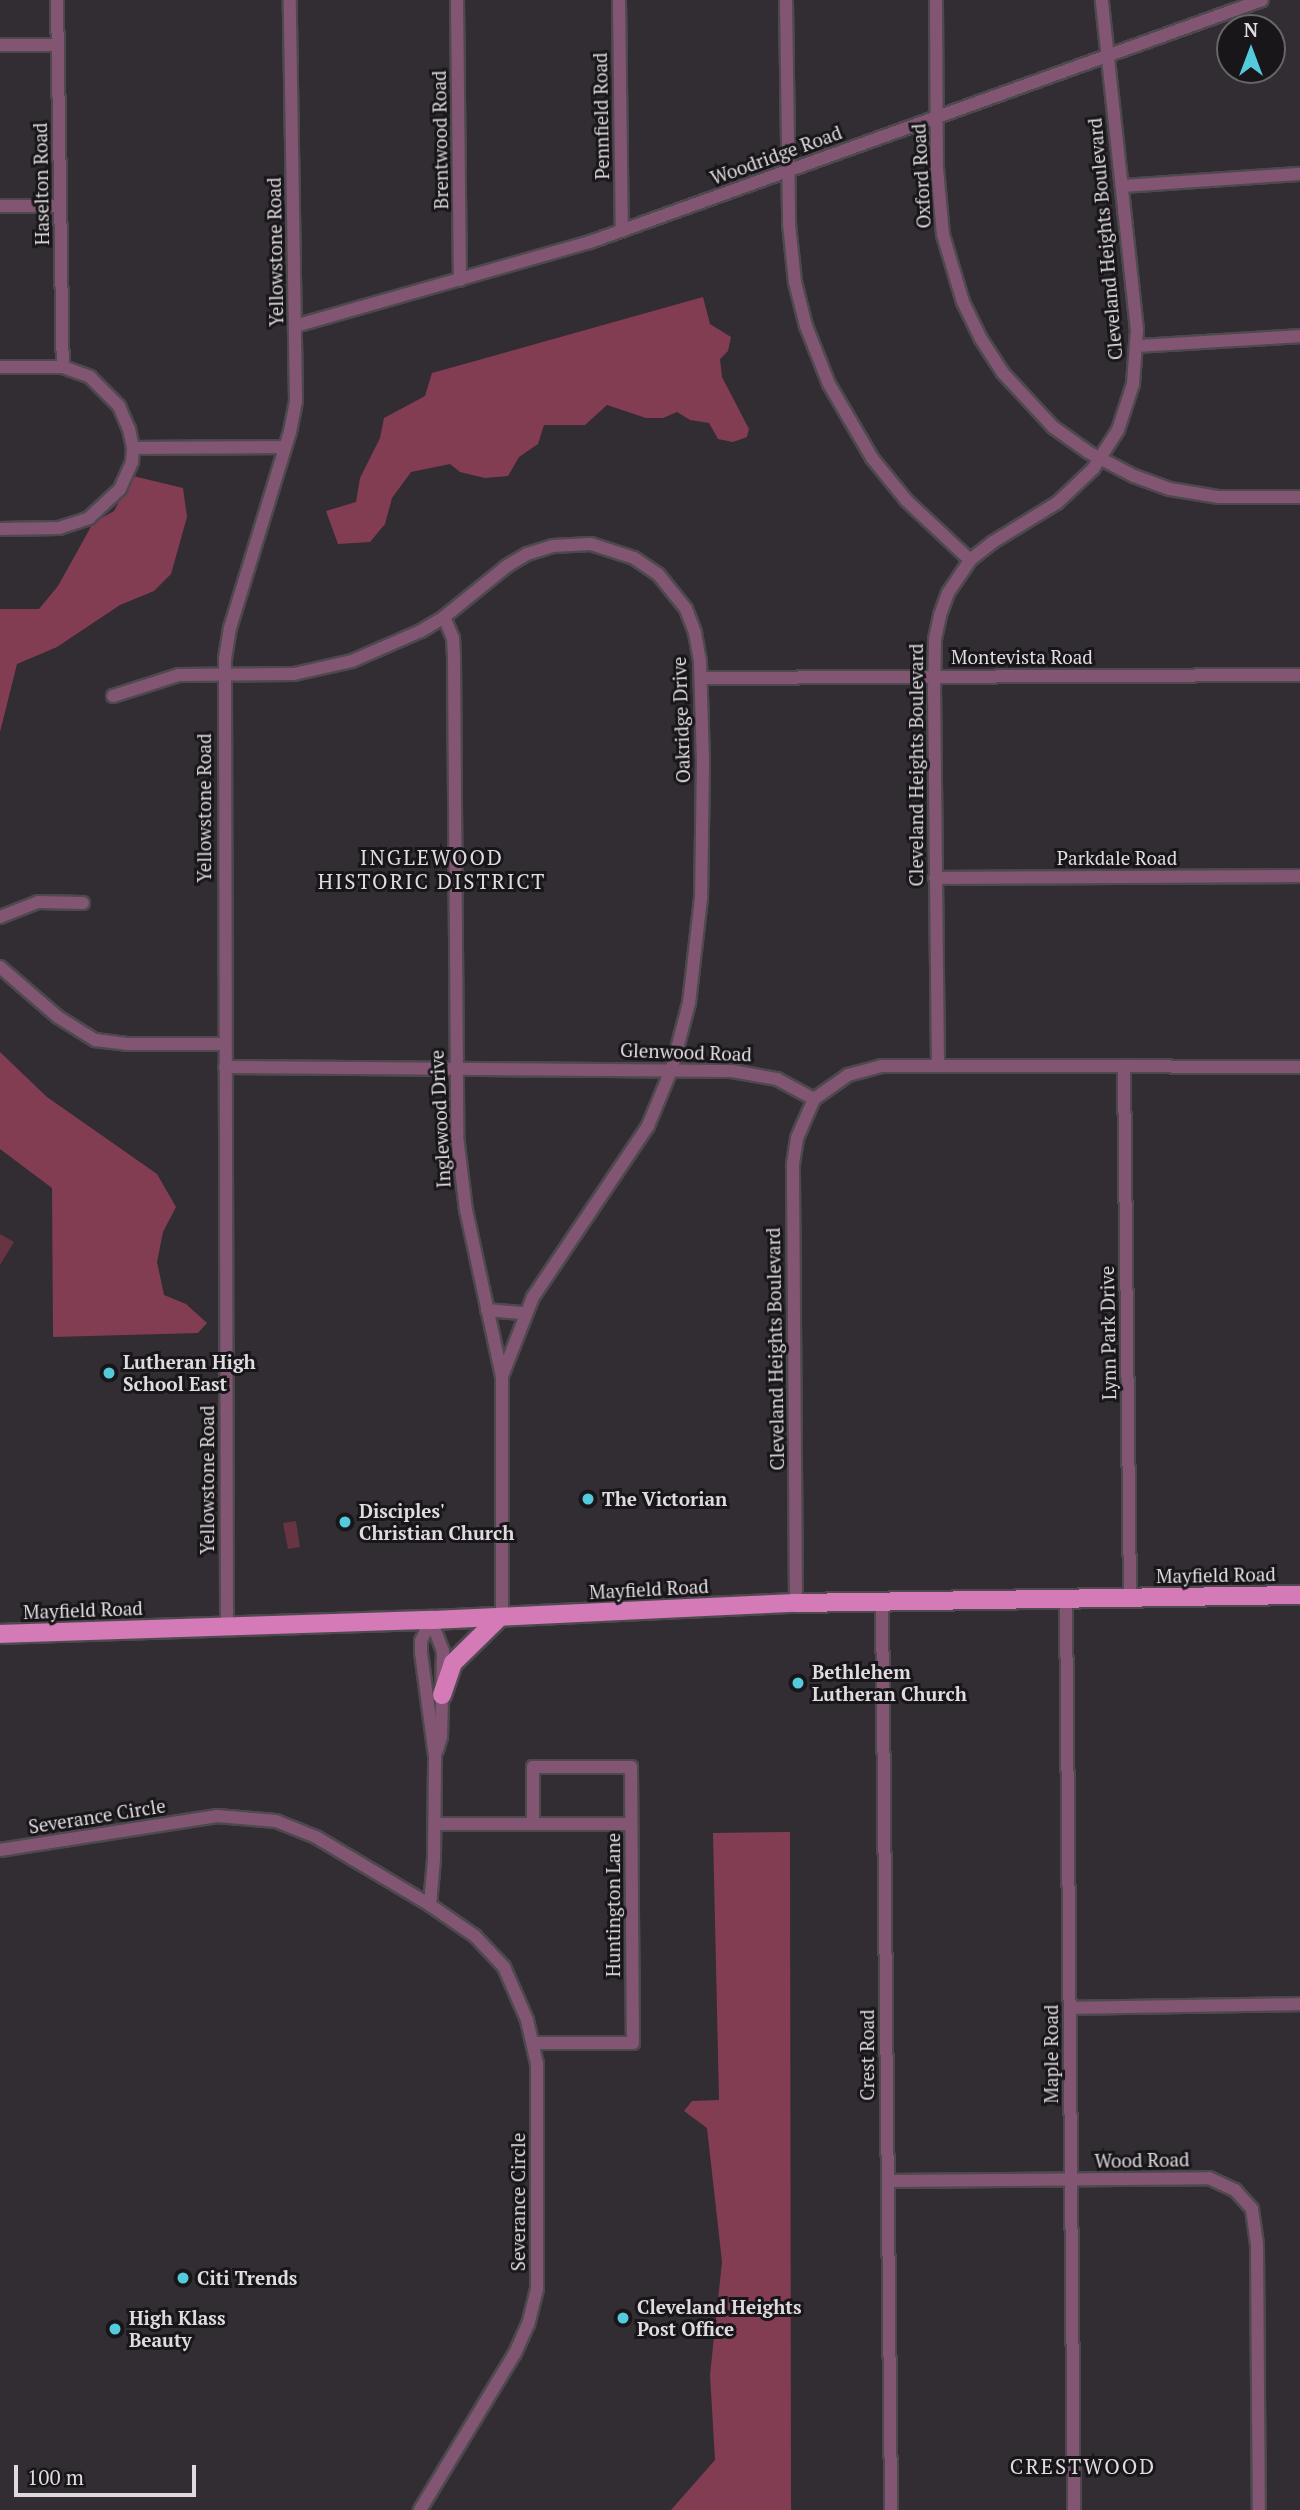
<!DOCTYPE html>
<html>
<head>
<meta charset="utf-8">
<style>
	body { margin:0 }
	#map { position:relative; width:1300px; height:2510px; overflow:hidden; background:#322c33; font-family:"PT Serif",serif }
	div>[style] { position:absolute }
	.green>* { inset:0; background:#673444 }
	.forest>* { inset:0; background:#823d53 }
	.roads { filter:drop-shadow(2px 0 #4e484f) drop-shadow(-2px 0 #4e484f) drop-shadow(0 2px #4e484f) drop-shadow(0 -2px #4e484f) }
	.street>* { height:12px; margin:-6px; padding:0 6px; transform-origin:6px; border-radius:6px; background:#825673 }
	.primary>* { height:18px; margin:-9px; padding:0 9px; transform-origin:9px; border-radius:9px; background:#d37ab7 }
	.dots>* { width:19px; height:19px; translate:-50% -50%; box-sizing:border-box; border:4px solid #181619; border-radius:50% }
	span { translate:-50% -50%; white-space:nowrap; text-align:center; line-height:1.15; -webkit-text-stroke:6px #181619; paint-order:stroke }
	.street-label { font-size:19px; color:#dfdbe0 }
	.poi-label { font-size:19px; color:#dfdbe0; font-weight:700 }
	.left { translate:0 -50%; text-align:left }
	.neighbourhood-label { font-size:21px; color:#dfdbe0; letter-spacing:2px }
	.north { position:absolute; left:1216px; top:14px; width:70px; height:70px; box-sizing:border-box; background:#181619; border:2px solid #686569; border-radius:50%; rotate:0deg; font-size:19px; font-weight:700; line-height:28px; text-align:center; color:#dfdbe0 }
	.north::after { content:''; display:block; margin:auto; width:24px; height:32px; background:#54cadd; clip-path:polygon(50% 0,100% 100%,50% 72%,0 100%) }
	.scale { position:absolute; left:14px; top:2465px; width:182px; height:32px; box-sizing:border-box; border:4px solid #dfdbe0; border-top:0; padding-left:9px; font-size:21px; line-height:24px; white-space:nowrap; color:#dfdbe0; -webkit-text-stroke:5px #181619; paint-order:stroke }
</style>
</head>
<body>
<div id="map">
	<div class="green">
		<i style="clip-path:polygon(0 1234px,14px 1242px,0 1265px)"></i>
		<i style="clip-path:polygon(296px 1521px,300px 1547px,288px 1549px,283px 1523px)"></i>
	</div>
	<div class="forest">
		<i style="clip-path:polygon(703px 297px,710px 324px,731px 337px,728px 351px,720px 359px,722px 377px,749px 429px,747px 437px,733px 442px,718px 439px,709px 423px,690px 420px,677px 412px,663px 418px,646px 418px,607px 405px,585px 425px,544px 425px,538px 444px,519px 457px,508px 476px,485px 478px,460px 472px,450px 464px,411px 472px,392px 498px,385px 524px,370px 542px,338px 544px,326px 511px,356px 502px,360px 478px,380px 438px,384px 418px,425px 396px,432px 373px)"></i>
		<i style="clip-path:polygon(133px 476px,183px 488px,187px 517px,171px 574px,154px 591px,120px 605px,57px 647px,17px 664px,0 732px,0 609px,39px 609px,58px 586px,93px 523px,114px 511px)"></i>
		<i style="clip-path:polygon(0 1052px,47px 1097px,157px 1174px,176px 1207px,163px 1232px,157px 1262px,164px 1295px,186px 1304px,207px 1323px,198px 1333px,53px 1337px,52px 1188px,0 1149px)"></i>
		<i style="clip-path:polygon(790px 1832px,791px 2510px,671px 2510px,715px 2460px,710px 2375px,722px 2262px,707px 2128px,684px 2111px,692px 2101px,719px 2100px,713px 1833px)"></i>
	</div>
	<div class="roads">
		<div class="street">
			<i style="left:57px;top:0;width:367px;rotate:89.1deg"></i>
			<i style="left:457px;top:0;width:280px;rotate:89.4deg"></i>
			<i style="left:619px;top:0;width:231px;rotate:89.3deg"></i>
			<i style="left:786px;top:0;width:224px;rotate:89.2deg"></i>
			<i style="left:789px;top:224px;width:58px;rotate:84.1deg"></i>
			<i style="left:795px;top:282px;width:45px;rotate:76deg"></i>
			<i style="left:806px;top:326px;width:62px;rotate:68.4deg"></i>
			<i style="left:829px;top:384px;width:86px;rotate:59.8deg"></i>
			<i style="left:872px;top:458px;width:55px;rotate:50.9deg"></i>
			<i style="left:907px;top:501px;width:86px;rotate:43.1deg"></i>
			<i style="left:936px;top:0;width:168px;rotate:89.7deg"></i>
			<i style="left:937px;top:168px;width:67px;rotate:84.9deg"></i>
			<i style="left:943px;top:235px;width:70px;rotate:73.4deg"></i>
			<i style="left:963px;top:302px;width:41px;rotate:64.1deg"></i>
			<i style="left:981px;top:339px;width:40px;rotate:57.1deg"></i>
			<i style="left:1003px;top:373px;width:74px;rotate:47.2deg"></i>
			<i style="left:1053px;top:427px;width:43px;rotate:35.5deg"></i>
			<i style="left:1088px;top:452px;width:52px;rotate:27.6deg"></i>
			<i style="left:1134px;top:476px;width:38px;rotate:20deg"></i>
			<i style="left:1170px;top:489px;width:50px;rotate:9.3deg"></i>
			<i style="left:1219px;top:497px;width:81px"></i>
			<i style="left:0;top:45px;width:58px"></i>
			<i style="left:1122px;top:186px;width:178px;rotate:-3.9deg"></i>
			<i style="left:0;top:206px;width:60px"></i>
			<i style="left:295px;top:326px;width:307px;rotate:-15.9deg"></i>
			<i style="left:590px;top:242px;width:714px;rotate:-19.8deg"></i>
			<i style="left:1138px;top:346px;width:162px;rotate:-3.5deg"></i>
			<i style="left:0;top:367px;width:63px"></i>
			<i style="left:63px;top:367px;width:29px;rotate:20deg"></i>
			<i style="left:90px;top:377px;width:41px;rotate:45deg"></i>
			<i style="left:119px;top:406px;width:25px;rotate:67deg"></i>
			<i style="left:129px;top:429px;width:19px;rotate:78deg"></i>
			<i style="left:0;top:529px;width:59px;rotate:-1deg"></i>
			<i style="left:59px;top:528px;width:32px;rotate:-18deg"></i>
			<i style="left:89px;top:518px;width:42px;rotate:-43.1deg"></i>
			<i style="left:120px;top:489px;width:30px;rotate:-66deg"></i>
			<i style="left:132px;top:462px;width:14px;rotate:-86deg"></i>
			<i style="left:133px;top:448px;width:152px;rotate:-0.4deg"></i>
			<i style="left:444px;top:617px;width:23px;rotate:67deg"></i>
			<i style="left:453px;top:638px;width:18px;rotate:87deg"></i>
			<i style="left:454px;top:656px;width:480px;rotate:89.6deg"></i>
			<i style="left:457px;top:1136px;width:75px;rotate:83.1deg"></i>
			<i style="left:466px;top:1210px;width:170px;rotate:77.8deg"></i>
			<i style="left:502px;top:1376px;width:241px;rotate:90deg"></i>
			<i style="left:702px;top:678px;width:598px;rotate:-0.29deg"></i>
			<i style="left:113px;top:696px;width:69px;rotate:-17.7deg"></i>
			<i style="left:179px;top:675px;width:115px;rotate:-0.5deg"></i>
			<i style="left:294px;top:674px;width:59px;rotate:-12.6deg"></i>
			<i style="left:352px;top:661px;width:75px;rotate:-23.5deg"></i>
			<i style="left:421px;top:631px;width:27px;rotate:-31deg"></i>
			<i style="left:444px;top:617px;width:81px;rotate:-39deg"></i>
			<i style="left:507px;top:566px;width:23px;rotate:-31deg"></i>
			<i style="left:527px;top:554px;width:27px;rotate:-17deg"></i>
			<i style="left:553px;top:546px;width:38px;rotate:-3deg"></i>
			<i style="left:591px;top:544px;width:45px;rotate:18deg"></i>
			<i style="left:634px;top:558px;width:29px;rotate:34deg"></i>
			<i style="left:658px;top:574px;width:45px;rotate:51.3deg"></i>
			<i style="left:686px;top:609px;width:26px;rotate:69deg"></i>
			<i style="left:695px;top:633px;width:28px;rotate:80deg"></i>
			<i style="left:700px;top:661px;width:99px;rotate:88.3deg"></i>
			<i style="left:703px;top:760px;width:138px;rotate:90.8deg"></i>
			<i style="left:701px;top:898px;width:106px;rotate:96.5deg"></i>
			<i style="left:689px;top:1003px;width:67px;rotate:104.7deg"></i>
			<i style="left:672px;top:1068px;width:63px;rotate:112.5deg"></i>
			<i style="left:648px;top:1126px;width:206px;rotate:123.9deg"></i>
			<i style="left:533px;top:1297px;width:85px;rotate:111.4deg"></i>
			<i style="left:935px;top:878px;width:365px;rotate:-0.3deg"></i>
			<i style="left:0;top:917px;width:41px;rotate:-21.5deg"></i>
			<i style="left:38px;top:902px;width:45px;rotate:1.3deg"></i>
			<i style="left:0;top:967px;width:77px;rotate:40.8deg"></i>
			<i style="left:58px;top:1017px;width:44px;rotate:31.9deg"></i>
			<i style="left:95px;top:1040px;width:32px;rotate:7deg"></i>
			<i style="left:127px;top:1044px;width:97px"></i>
			<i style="left:938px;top:1066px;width:373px;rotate:-90.6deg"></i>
			<i style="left:934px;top:693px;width:54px;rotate:-88.9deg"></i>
			<i style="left:935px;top:639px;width:25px;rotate:-78deg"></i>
			<i style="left:940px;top:615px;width:23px;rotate:-70deg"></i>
			<i style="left:948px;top:593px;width:40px;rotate:-56deg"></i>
			<i style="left:970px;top:560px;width:29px;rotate:-38deg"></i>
			<i style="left:993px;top:542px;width:75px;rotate:-31.4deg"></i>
			<i style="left:1057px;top:503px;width:50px;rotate:-43.4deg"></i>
			<i style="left:1093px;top:469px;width:46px;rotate:-57.3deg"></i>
			<i style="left:1118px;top:430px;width:48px;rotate:-71.9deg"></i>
			<i style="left:1133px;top:384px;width:54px;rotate:-85.8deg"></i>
			<i style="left:1137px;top:330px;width:332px;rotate:-96.1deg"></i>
			<i style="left:225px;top:1067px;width:507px;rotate:0.45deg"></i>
			<i style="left:732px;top:1071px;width:46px;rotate:10.1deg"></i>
			<i style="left:777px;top:1079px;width:42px;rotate:28.4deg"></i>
			<i style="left:814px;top:1099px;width:42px;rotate:-35.2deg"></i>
			<i style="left:848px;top:1075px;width:34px;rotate:-15deg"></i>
			<i style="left:881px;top:1066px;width:419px;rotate:0.1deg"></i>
			<i style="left:1124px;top:1068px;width:530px;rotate:89.35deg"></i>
			<i style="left:487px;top:1310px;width:37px;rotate:5deg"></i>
			<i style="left:1066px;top:1598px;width:912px;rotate:89.5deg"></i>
			<i style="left:882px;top:1601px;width:909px;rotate:89.43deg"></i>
			<i style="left:796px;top:1603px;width:439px;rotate:-90.4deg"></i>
			<i style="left:793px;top:1164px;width:26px;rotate:-81deg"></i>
			<i style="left:797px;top:1138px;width:43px;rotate:-66.4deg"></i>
			<i style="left:431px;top:1620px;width:33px;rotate:69deg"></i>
			<i style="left:443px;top:1651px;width:86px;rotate:91.3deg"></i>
			<i style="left:441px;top:1737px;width:14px;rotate:107deg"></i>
			<i style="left:227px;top:1627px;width:968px;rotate:-90.12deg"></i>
			<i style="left:225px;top:659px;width:31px;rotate:-81deg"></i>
			<i style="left:230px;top:628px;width:205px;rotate:-73deg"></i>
			<i style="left:290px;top:432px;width:32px;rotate:-79deg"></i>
			<i style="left:296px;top:401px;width:401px;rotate:-90.9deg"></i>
			<i style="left:435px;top:1824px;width:196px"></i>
			<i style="left:533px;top:1824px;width:57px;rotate:-90deg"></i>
			<i style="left:533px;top:1767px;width:98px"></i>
			<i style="left:631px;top:1767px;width:276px;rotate:89.6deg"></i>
			<i style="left:633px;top:2043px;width:100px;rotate:180deg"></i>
			<i style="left:0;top:1850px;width:220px;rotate:-8.9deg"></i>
			<i style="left:217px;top:1816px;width:59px;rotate:4.8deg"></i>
			<i style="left:276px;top:1821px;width:43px;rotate:21.8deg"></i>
			<i style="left:316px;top:1837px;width:133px;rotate:30.8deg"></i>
			<i style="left:430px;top:1905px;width:55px;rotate:34.6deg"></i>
			<i style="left:475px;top:1936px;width:42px;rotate:46.9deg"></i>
			<i style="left:504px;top:1967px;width:58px;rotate:66.5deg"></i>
			<i style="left:527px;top:2020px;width:45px;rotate:77.2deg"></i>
			<i style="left:537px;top:2064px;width:225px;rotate:90deg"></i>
			<i style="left:537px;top:2289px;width:36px;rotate:104deg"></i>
			<i style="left:528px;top:2324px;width:32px;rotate:114deg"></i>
			<i style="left:515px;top:2353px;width:184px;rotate:121.2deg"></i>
			<i style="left:430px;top:1905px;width:46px;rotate:-85deg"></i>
			<i style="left:434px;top:1859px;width:103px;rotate:-89.4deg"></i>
			<i style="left:435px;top:1756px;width:105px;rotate:-97.7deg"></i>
			<i style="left:421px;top:1652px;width:11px;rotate:-90deg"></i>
			<i style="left:421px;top:1641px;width:23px;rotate:-65deg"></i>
			<i style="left:1070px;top:2008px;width:230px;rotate:-1deg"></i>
			<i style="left:888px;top:2181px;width:321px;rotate:-0.5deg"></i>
			<i style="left:1209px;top:2178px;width:29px;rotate:25deg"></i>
			<i style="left:1235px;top:2190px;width:25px;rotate:48deg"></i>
			<i style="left:1252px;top:2209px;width:37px;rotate:82deg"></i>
			<i style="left:1257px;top:2246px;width:264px;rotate:89.6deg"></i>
		</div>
		<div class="primary">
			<i style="left:0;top:1634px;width:431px;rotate:-1.9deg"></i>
			<i style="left:431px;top:1620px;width:365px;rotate:-2.7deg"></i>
			<i style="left:796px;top:1603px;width:504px;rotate:-0.91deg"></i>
			<i style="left:442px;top:1695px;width:34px;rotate:-71deg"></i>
			<i style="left:453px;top:1663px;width:66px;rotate:-44.4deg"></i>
		</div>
	</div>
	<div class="dots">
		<i style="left:109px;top:1373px;background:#54cadd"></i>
		<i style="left:588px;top:1499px;background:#54cadd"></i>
		<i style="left:345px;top:1522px;background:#54cadd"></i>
		<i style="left:798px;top:1683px;background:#54cadd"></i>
		<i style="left:183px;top:2278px;background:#54cadd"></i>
		<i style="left:623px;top:2318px;background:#54cadd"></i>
		<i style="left:115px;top:2329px;background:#54cadd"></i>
	</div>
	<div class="street-label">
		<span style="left:601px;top:116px;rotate:-91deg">Pennfield Road</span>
		<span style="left:440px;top:140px;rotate:-91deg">Brentwood Road</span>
		<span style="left:776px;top:155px;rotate:-20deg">Woodridge Road</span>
		<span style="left:921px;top:176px;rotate:-93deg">Oxford Road</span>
		<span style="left:41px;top:184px;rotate:-91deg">Haselton Road</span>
		<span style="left:1105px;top:239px;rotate:-95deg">Cleveland Heights Boulevard</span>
		<span style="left:275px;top:252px;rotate:-91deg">Yellowstone Road</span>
		<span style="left:1022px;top:657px">Montevista Road</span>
		<span style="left:681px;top:720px;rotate:-92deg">Oakridge Drive</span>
		<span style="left:916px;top:765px;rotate:-90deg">Cleveland Heights Boulevard</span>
		<span style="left:204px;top:808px;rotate:-90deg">Yellowstone Road</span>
		<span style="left:1117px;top:858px">Parkdale Road</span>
		<span style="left:686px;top:1052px;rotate:2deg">Glenwood Road</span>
		<span style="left:440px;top:1119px;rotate:-93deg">Inglewood Drive</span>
		<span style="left:1108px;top:1333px;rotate:-91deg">Lynn Park Drive</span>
		<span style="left:775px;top:1349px;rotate:-91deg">Cleveland Heights Boulevard</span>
		<span style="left:207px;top:1480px;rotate:-90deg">Yellowstone Road</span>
		<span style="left:1216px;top:1575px;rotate:-1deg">Mayfield Road</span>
		<span style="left:649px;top:1589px;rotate:-3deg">Mayfield Road</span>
		<span style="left:83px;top:1610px;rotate:-2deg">Mayfield Road</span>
		<span style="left:97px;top:1816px;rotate:-9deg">Severance Circle</span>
		<span style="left:613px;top:1905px;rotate:-90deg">Huntington Lane</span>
		<span style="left:1051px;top:2054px;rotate:-90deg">Maple Road</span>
		<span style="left:867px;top:2055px;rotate:-90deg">Crest Road</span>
		<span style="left:1142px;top:2160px;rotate:-1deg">Wood Road</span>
		<span style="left:518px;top:2202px;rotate:-90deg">Severance Circle</span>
	</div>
	<div class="poi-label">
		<span class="left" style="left:123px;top:1373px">Lutheran High<br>School East</span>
		<span class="left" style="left:602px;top:1499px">The Victorian</span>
		<span class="left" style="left:359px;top:1522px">Disciples'<br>Christian Church</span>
		<span class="left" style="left:812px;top:1683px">Bethlehem<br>Lutheran Church</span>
		<span class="left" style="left:197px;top:2278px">Citi Trends</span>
		<span class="left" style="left:637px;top:2318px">Cleveland Heights<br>Post Office</span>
		<span class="left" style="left:129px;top:2329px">High Klass<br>Beauty</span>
	</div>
	<div class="neighbourhood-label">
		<span style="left:432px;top:869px">INGLEWOOD<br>HISTORIC DISTRICT</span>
		<span style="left:1083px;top:2466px">CRESTWOOD</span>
	</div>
	<div class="north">N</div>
	<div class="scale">100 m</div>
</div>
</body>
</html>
